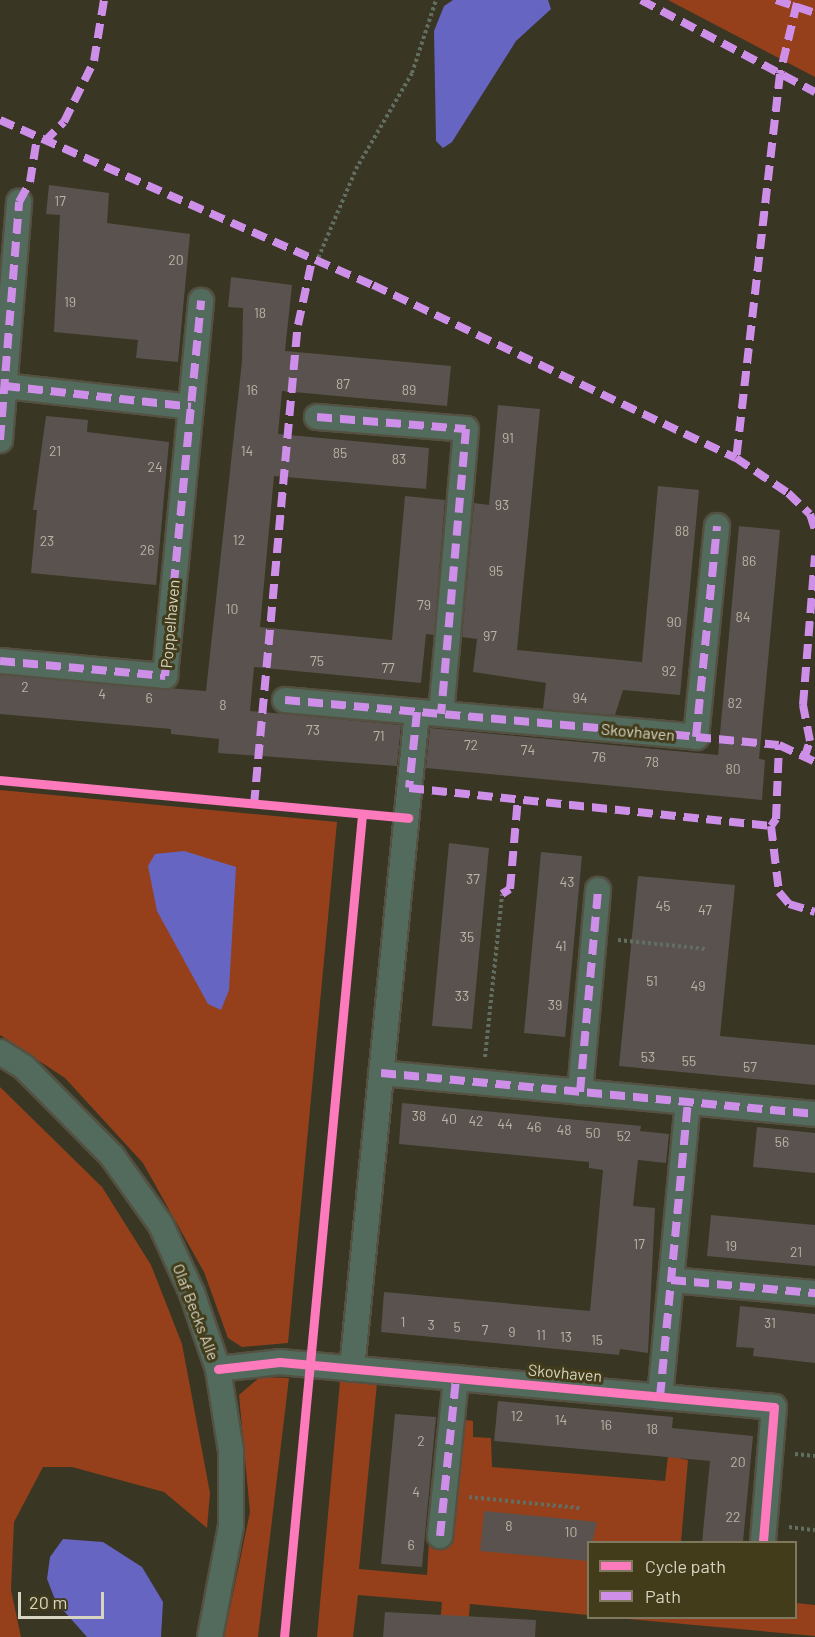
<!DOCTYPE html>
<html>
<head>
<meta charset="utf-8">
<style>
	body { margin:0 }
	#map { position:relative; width:815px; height:1637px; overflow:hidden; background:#393624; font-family:Barlow,sans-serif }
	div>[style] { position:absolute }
	.green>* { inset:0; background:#95401b }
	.water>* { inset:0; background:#6665c1 }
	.building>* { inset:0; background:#5a524e }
	.path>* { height:4px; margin-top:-2px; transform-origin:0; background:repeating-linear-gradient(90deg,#616e61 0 3px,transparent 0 6px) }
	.roads { filter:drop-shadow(2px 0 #545142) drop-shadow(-2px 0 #545142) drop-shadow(0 2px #545142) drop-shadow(0 -2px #545142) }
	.minor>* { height:24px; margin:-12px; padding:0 12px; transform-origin:12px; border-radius:12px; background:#536b5d }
	.quiet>* { height:8px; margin-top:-4px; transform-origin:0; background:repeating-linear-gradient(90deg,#ce8fe9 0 15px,transparent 0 23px) }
	.cycleway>* { height:9px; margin:-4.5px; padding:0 4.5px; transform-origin:4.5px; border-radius:4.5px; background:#fd7abc }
	span { translate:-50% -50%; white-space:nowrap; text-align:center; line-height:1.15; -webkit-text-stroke:6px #423c1b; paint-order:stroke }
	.number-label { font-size:14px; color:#b8b4a5 }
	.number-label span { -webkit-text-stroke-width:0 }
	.street-label { font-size:16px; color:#d7d4c2 }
	.legend { position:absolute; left:587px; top:1541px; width:210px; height:78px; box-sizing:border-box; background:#423c1b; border:2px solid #7e795e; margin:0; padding:8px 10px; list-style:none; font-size:18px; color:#d7d4c2 }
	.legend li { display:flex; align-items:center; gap:12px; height:30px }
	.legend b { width:30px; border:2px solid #7e795e }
	.scale { position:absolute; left:18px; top:1592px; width:86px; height:27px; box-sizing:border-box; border:3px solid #d7d4c2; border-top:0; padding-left:8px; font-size:18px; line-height:21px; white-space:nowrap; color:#d7d4c2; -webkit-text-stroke:4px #423c1b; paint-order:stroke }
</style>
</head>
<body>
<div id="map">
	<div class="green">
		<i style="clip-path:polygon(668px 0,815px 0,815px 77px)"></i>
		<i style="clip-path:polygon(0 790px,337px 822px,288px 1343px,242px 1347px,228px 1338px,204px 1272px,143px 1163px,65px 1078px,0 1035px)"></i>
		<i style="clip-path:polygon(0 1087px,102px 1187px,151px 1265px,182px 1344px,210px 1493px,207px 1528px,164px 1492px,72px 1467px,43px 1467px,14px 1522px,11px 1590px,21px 1637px,0 1637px)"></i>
		<i style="clip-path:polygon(260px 1377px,289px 1378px,258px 1637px,224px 1637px,250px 1512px,239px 1395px)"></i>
		<i style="clip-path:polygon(340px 1381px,377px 1383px,359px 1569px,427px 1575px,429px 1541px,447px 1541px,459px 1419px,473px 1421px,473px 1437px,491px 1438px,492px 1467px,665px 1481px,668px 1456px,688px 1460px,681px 1542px,588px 1542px,588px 1615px,470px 1604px,467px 1637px,439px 1637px,442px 1602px,358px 1595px,353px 1637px,317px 1637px)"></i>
		<i style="clip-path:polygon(796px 1574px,796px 1603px,815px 1605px,815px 1636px,617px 1618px,796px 1618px)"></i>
	</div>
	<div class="water">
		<i style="clip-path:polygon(453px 0,548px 0,551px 9px,516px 41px,452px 142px,443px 148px,436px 141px,434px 31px,444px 6px)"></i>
		<i style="clip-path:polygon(184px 851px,236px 867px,229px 990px,221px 1010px,208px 1004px,157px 911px,148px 866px,155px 854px)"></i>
		<i style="clip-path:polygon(63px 1539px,103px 1542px,142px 1567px,163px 1602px,161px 1637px,87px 1637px,56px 1602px,47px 1579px,50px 1557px)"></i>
	</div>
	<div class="building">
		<i style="clip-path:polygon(49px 185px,109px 193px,107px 223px,190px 234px,178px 362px,136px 358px,138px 340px,54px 332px,60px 215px,46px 214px)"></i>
		<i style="clip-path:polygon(231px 277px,292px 285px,285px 351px,451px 366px,447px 406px,282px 391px,278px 434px,429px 448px,426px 489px,274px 476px,260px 627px,392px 640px,405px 496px,445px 500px,434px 635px,426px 634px,421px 683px,254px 667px,250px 711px,401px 725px,397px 766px,218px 753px,219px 739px,171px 734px,171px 729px,0 714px,0 675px,206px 691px,242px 361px,243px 308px,228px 307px)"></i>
		<i style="clip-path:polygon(498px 405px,540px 409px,517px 650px,642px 662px,658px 486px,699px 490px,680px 695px,623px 690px,615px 715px,543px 709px,546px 683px,473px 672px,477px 639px,462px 637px,474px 503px,489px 505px)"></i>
		<i style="clip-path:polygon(46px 416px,88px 420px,87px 432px,169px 442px,156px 585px,31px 573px,37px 510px,33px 510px)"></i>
		<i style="clip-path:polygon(739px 526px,780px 530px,759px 759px,765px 760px,762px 800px,426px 768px,430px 728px,718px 755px)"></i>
		<i style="clip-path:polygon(449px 843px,489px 848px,472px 1029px,432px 1026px)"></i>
		<i style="clip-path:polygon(541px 852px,582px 856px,565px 1037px,524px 1033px)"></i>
		<i style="clip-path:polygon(638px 876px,735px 885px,720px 1036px,815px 1045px,815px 1085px,619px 1066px)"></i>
		<i style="clip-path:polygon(402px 1103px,641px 1126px,640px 1131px,669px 1134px,666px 1163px,638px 1160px,633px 1206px,655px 1208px,648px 1353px,620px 1349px,619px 1355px,381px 1332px,384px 1292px,590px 1311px,603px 1170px,589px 1168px,589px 1162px,399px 1144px)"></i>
		<i style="clip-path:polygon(757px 1127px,815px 1133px,815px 1173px,753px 1167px)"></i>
		<i style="clip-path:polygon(711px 1215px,815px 1225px,815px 1266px,707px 1256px)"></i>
		<i style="clip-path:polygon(740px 1306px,815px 1314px,815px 1363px,753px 1356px,754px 1348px,736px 1347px)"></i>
		<i style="clip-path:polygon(498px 1401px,673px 1417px,672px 1428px,753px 1436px,743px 1542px,702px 1542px,710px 1461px,494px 1441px)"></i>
		<i style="clip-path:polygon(395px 1414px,436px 1417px,422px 1567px,381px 1564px)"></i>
		<i style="clip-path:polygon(484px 1511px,597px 1522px,588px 1561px,480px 1551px)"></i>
		<i style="clip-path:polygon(385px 1612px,536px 1620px,535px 1637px,383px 1637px)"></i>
	</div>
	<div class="path">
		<i style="left:316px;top:263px;width:102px;rotate:-66.9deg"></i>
		<i style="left:356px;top:169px;width:111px;rotate:-59.7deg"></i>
		<i style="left:412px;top:73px;width:77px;rotate:-71.8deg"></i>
		<i style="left:618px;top:940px;width:88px;rotate:5.8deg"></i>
		<i style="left:485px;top:1057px;width:164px;rotate:-84deg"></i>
		<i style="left:795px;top:1454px;width:20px;rotate:6deg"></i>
		<i style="left:469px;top:1497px;width:111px;rotate:5.7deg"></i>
		<i style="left:789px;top:1527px;width:26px;rotate:7deg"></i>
	</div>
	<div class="roads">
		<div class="minor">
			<i style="left:5px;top:386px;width:187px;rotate:6.4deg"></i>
			<i style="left:317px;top:417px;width:149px;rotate:4.6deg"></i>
			<i style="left:466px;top:429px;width:286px;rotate:95deg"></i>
			<i style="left:0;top:440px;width:239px;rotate:-85.4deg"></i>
			<i style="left:0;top:661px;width:166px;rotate:5.2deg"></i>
			<i style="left:165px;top:676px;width:377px;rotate:-84.5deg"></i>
			<i style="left:285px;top:700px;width:413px;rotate:5.1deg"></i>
			<i style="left:696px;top:737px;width:212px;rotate:-84.3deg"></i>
			<i style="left:0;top:1052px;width:28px;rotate:32deg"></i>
			<i style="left:24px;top:1067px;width:125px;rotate:45.3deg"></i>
			<i style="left:112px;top:1156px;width:85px;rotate:54.6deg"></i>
			<i style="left:161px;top:1225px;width:75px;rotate:65.5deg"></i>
			<i style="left:192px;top:1293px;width:80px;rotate:71.1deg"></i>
			<i style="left:218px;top:1369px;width:83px;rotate:81deg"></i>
			<i style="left:231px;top:1451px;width:75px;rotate:90deg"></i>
			<i style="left:231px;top:1526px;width:113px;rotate:100.7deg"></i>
			<i style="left:381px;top:1073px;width:436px;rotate:5.4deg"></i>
			<i style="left:580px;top:1092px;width:203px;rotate:-84.9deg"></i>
			<i style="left:671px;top:1280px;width:145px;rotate:5.2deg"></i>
			<i style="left:218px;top:1369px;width:62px;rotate:-6.4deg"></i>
			<i style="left:280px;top:1362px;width:496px;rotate:5.2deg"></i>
			<i style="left:774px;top:1407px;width:135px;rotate:94.7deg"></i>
			<i style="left:352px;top:1369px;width:660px;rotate:-84.35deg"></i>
			<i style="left:660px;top:1397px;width:296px;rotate:-84.6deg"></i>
			<i style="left:440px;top:1536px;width:159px;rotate:-84.2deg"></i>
		</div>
	</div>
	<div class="quiet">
		<i style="left:641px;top:0;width:197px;rotate:27.9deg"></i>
		<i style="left:776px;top:0;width:41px;rotate:18.4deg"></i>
		<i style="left:797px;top:3px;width:73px;rotate:103.5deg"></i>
		<i style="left:780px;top:74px;width:387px;rotate:96.5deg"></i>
		<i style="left:736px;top:458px;width:63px;rotate:33.9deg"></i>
		<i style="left:788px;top:493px;width:30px;rotate:44deg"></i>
		<i style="left:810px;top:514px;width:16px;rotate:72deg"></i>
		<i style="left:0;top:120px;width:408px;rotate:23.9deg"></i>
		<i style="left:373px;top:285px;width:402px;rotate:25.5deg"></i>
		<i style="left:44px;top:142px;width:28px;rotate:-45deg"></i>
		<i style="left:64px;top:122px;width:68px;rotate:-63.8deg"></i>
		<i style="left:94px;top:61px;width:62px;rotate:-80.7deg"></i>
		<i style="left:5px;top:386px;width:187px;rotate:6.4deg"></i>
		<i style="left:317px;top:417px;width:149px;rotate:4.6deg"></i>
		<i style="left:466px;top:429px;width:286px;rotate:95deg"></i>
		<i style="left:0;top:440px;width:239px;rotate:-85.4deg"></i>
		<i style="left:19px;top:202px;width:23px;rotate:-61deg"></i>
		<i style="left:30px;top:182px;width:45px;rotate:-81deg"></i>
		<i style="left:0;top:661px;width:166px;rotate:5.2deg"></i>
		<i style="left:165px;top:676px;width:377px;rotate:-84.5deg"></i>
		<i style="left:285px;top:700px;width:413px;rotate:5.1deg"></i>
		<i style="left:696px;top:737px;width:212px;rotate:-84.3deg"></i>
		<i style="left:417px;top:712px;width:76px;rotate:96deg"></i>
		<i style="left:409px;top:788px;width:364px;rotate:6deg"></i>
		<i style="left:771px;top:826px;width:9px;rotate:-54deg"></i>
		<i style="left:776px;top:819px;width:74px;rotate:-87.7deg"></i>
		<i style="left:696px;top:737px;width:83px;rotate:5.5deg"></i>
		<i style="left:779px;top:745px;width:40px;rotate:25deg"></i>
		<i style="left:804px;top:759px;width:19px;rotate:-72deg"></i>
		<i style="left:810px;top:741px;width:37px;rotate:-101deg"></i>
		<i style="left:803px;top:705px;width:150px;rotate:-85.4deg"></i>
		<i style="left:254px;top:805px;width:482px;rotate:-84.8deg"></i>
		<i style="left:298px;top:325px;width:66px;rotate:-77.8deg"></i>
		<i style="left:771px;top:826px;width:66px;rotate:83.1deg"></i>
		<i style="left:779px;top:892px;width:16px;rotate:50deg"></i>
		<i style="left:789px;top:904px;width:27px;rotate:17deg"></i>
		<i style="left:502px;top:894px;width:9px;rotate:-32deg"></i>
		<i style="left:510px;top:889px;width:91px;rotate:-85deg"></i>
		<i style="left:381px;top:1073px;width:436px;rotate:5.4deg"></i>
		<i style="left:580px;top:1092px;width:203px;rotate:-84.9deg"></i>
		<i style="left:671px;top:1280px;width:145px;rotate:5.2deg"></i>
		<i style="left:660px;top:1397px;width:296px;rotate:-84.6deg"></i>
		<i style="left:440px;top:1536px;width:159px;rotate:-84.2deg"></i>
	</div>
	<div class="cycleway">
		<i style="left:0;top:780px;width:410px;rotate:5.3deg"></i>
		<i style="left:218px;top:1369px;width:62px;rotate:-6.4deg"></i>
		<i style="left:280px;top:1362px;width:496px;rotate:5.2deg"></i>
		<i style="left:774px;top:1407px;width:135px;rotate:94.7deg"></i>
		<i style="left:284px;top:1637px;width:826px;rotate:-84.58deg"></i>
	</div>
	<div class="number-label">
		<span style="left:60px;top:201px">17</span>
		<span style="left:176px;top:260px">20</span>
		<span style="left:70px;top:302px">19</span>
		<span style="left:260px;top:313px">18</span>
		<span style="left:343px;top:384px">87</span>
		<span style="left:252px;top:390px">16</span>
		<span style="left:409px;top:390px">89</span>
		<span style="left:508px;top:438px">91</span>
		<span style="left:55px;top:451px">21</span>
		<span style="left:247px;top:451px">14</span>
		<span style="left:340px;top:453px">85</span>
		<span style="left:399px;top:459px">83</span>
		<span style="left:155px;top:467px">24</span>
		<span style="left:502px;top:505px">93</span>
		<span style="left:682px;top:531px">88</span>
		<span style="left:239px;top:540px">12</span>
		<span style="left:47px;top:541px">23</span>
		<span style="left:147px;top:550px">26</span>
		<span style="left:749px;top:561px">86</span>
		<span style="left:496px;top:571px">95</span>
		<span style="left:424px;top:605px">79</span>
		<span style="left:232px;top:609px">10</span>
		<span style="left:743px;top:617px">84</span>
		<span style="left:674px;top:622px">90</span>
		<span style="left:490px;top:636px">97</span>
		<span style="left:317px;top:661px">75</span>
		<span style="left:388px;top:668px">77</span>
		<span style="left:669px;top:671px">92</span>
		<span style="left:25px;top:687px">2</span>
		<span style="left:102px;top:694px">4</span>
		<span style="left:149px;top:698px">6</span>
		<span style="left:580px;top:698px">94</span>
		<span style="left:735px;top:703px">82</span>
		<span style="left:223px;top:705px">8</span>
		<span style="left:313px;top:730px">73</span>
		<span style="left:379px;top:736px">71</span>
		<span style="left:471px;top:745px">72</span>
		<span style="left:528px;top:750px">74</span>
		<span style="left:599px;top:757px">76</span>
		<span style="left:652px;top:762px">78</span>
		<span style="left:733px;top:769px">80</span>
		<span style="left:473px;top:879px">37</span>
		<span style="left:567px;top:882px">43</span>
		<span style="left:663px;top:906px">45</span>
		<span style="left:705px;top:910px">47</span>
		<span style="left:467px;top:937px">35</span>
		<span style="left:561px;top:946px">41</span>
		<span style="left:652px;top:981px">51</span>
		<span style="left:698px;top:986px">49</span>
		<span style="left:462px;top:996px">33</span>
		<span style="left:555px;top:1005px">39</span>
		<span style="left:648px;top:1057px">53</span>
		<span style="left:689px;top:1061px">55</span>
		<span style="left:750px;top:1067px">57</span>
		<span style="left:419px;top:1116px">38</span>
		<span style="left:449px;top:1119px">40</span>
		<span style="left:476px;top:1121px">42</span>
		<span style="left:505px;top:1124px">44</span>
		<span style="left:534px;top:1127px">46</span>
		<span style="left:564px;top:1130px">48</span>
		<span style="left:593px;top:1133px">50</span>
		<span style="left:624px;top:1136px">52</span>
		<span style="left:782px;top:1142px">56</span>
		<span style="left:639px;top:1244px">17</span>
		<span style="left:731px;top:1246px">19</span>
		<span style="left:796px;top:1252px">21</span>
		<span style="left:403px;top:1322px">1</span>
		<span style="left:770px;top:1323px">31</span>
		<span style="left:431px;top:1325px">3</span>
		<span style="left:457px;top:1327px">5</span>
		<span style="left:485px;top:1330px">7</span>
		<span style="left:512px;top:1332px">9</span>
		<span style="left:541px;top:1335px">11</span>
		<span style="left:566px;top:1337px">13</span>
		<span style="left:597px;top:1340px">15</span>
		<span style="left:517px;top:1416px">12</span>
		<span style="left:561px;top:1420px">14</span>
		<span style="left:606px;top:1425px">16</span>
		<span style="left:652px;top:1429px">18</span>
		<span style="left:421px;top:1441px">2</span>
		<span style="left:738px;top:1462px">20</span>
		<span style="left:416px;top:1492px">4</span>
		<span style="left:733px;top:1517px">22</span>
		<span style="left:509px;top:1526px">8</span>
		<span style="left:571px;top:1532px">10</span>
		<span style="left:411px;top:1545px">6</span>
	</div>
	<div class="street-label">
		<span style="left:170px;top:624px;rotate:-85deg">Poppelhaven</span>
		<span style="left:638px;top:732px;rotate:5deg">Skovhaven</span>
		<span style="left:196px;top:1312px;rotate:69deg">Olaf Becks Alle</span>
		<span style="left:565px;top:1373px;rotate:5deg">Skovhaven</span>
	</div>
	<ul class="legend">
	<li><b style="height:8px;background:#fd7abc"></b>Cycle path</li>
	<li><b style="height:8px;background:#ce8fe9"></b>Path</li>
	</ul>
	<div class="scale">20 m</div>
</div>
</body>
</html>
